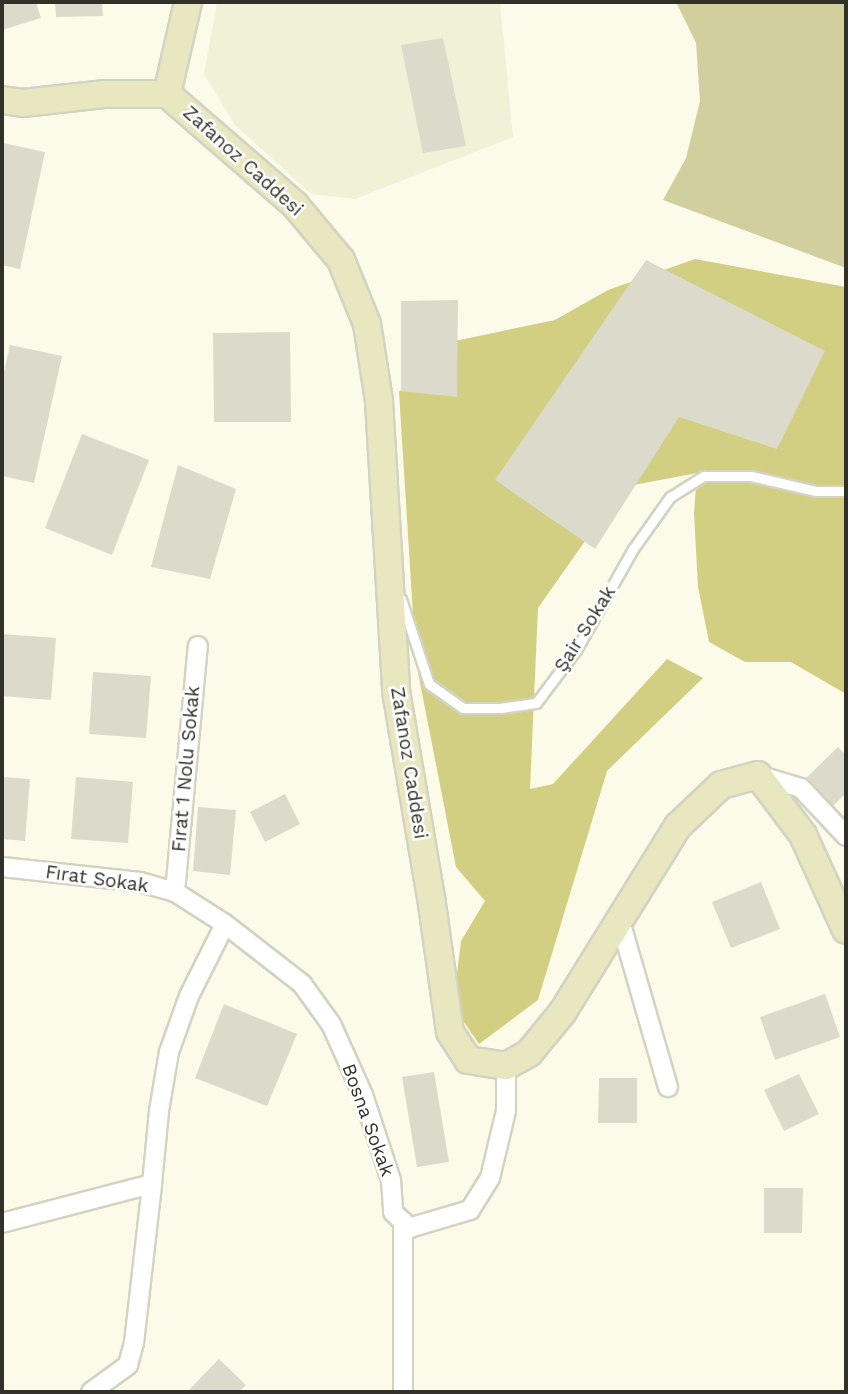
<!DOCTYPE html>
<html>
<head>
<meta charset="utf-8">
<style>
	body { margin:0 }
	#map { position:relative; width:848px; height:1394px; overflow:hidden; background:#fcfbea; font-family:"Work Sans",sans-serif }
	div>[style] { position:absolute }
	.built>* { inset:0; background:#f1f1d8 }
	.green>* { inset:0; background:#d2cf9f }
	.forest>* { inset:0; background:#d2ce82 }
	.building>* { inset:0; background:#dcdbcb }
	.roads { filter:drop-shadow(2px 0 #d3d3c2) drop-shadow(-2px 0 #d3d3c2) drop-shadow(0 2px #d3d3c2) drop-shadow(0 -2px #d3d3c2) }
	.lane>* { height:9px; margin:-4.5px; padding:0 4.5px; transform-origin:4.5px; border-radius:4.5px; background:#fff }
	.street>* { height:18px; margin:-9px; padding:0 9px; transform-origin:9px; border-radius:9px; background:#fff }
	.secondary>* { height:26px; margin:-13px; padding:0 13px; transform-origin:13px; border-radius:13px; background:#e9e7c0 }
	span { translate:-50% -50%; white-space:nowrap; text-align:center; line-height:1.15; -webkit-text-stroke:5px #fff; paint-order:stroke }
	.street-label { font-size:19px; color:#31312a }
	.frame { position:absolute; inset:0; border:4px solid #31312a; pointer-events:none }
</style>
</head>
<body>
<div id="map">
	<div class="built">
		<i style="clip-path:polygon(217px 2px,500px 2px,513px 137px,355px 199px,311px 194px,235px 125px,204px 74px)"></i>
	</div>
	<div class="green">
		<i style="clip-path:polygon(676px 2px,846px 2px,846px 268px,663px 200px,686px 158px,700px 101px,696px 43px)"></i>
	</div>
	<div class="forest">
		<i style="clip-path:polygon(695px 259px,846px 287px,846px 694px,791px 662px,745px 662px,709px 642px,698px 587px,694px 513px,697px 473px,623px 487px,538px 608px,530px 789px,553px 784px,667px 659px,703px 678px,607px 771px,538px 1000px,479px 1044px,453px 1006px,461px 941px,485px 901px,456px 867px,416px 662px,399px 392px,440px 344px,555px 320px,608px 290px)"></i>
	</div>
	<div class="building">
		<i style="clip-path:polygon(2px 2px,36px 2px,41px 18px,2px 30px)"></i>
		<i style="clip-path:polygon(55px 2px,102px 2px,103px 16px,56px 17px)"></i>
		<i style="clip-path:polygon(443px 38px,466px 146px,423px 153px,401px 45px)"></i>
		<i style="clip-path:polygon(3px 143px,45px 152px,20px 269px,2px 265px)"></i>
		<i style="clip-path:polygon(646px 260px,825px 351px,777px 449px,679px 417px,595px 549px,495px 480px)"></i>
		<i style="clip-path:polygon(458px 300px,457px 397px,401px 391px,401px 301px)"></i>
		<i style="clip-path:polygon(290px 332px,291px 422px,214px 422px,213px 333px)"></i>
		<i style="clip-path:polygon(10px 345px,62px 356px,34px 483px,2px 476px,2px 381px)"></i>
		<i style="clip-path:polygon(82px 434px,149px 460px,112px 555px,45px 528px)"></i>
		<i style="clip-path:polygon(178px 465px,236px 489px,210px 579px,151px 567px)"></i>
		<i style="clip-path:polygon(2px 634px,56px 638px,51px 700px,2px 696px)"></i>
		<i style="clip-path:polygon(93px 672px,151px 676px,146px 738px,89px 734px)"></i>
		<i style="clip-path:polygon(838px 747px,846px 755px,846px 793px,833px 806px,806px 778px)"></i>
		<i style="clip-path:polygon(2px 777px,30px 779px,25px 841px,2px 839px)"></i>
		<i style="clip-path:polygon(76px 777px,133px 782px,128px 843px,71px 839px)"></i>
		<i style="clip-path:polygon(285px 794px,300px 824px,265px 842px,250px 812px)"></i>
		<i style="clip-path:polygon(198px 807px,236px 810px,230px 875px,193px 871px)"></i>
		<i style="clip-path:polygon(761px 882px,780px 929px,731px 948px,712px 902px)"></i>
		<i style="clip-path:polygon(825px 994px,840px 1037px,775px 1060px,760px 1017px)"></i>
		<i style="clip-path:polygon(224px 1004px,297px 1034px,267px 1106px,195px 1078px)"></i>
		<i style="clip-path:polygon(434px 1072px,449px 1162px,417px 1167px,402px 1077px)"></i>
		<i style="clip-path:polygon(799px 1074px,819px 1114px,784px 1131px,764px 1090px)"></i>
		<i style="clip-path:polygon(599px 1078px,637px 1078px,637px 1123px,598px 1123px)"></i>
		<i style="clip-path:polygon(764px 1188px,803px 1188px,802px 1233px,764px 1233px)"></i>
		<i style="clip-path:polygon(219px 1359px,246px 1385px,239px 1392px,187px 1392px)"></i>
	</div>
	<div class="roads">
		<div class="lane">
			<i style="left:401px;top:599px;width:89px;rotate:71.8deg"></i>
			<i style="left:429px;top:684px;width:42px;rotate:35.2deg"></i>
			<i style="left:463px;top:708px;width:37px"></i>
			<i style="left:500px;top:708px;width:36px;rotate:-8deg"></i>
			<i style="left:536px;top:703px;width:66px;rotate:-53deg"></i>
			<i style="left:576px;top:650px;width:116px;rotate:-60.6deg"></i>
			<i style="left:633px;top:549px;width:64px;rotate:-54.6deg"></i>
			<i style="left:670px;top:497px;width:40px;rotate:-32deg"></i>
			<i style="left:704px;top:476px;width:47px"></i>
			<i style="left:751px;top:476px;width:67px;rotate:13deg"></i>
			<i style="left:816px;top:491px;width:30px"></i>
		</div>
		<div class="street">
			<i style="left:758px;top:775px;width:45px;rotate:16.8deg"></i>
			<i style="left:801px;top:788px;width:66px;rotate:46.8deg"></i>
			<i style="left:2px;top:867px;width:139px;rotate:6.2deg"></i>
			<i style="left:140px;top:882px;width:36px;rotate:16deg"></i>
			<i style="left:175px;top:892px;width:59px;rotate:32.6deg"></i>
			<i style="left:225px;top:924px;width:98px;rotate:37.9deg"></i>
			<i style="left:302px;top:984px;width:49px;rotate:54.1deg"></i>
			<i style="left:331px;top:1024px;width:78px;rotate:65.7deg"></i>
			<i style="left:363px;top:1095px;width:89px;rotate:71.8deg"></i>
			<i style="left:391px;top:1180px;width:32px;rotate:86deg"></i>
			<i style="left:393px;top:1212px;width:23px;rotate:45deg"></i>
			<i style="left:409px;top:1228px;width:64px;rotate:-16.4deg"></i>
			<i style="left:470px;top:1210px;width:38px;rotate:-58deg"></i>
			<i style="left:490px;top:1178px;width:69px;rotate:-76.6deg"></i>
			<i style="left:506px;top:1111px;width:45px;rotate:-90deg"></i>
			<i style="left:175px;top:892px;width:247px;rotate:-84.7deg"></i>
			<i style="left:620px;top:921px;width:173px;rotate:73.9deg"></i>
			<i style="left:403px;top:1221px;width:171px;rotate:90deg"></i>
			<i style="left:2px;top:1223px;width:155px;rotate:-14.6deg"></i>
			<i style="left:152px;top:1184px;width:73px;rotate:-84.5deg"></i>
			<i style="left:159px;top:1111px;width:60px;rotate:-80.4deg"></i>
			<i style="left:169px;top:1052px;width:59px;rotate:-70.3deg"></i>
			<i style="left:189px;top:996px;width:80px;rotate:-63.4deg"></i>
			<i style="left:91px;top:1392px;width:46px;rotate:-36.1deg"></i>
			<i style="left:128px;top:1365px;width:23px;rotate:-75deg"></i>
			<i style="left:134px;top:1343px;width:160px;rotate:-83.5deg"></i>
		</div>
		<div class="secondary">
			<i style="left:167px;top:94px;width:94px;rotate:-77.1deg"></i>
			<i style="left:2px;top:100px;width:21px;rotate:8deg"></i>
			<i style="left:23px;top:103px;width:81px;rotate:-6.3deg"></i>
			<i style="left:104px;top:94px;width:63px"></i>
			<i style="left:167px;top:94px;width:169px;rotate:40.9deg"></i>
			<i style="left:295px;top:205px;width:72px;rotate:50.1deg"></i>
			<i style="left:341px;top:260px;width:69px;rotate:67.9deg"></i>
			<i style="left:367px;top:324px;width:78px;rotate:81.1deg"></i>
			<i style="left:379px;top:401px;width:290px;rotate:86.6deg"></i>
			<i style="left:396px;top:691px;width:216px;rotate:80.4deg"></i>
			<i style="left:432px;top:904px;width:129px;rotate:82deg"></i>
			<i style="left:450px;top:1032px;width:33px;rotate:57deg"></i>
			<i style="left:468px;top:1060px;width:38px;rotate:9deg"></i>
			<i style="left:506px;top:1066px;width:26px;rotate:-29deg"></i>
			<i style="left:529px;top:1053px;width:52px;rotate:-50.5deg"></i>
			<i style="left:562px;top:1013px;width:220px;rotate:-58.2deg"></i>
			<i style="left:678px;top:826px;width:59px;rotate:-43.6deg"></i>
			<i style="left:721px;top:785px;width:38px;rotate:-15deg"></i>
			<i style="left:758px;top:775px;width:75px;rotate:53.1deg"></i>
			<i style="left:803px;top:835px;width:104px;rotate:65.6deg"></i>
		</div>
	</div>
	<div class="street-label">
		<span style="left:243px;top:161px;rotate:42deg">Zafanoz Caddesi</span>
		<span style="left:585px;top:629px;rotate:-58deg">Şair Sokak</span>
		<span style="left:409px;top:763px;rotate:81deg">Zafanoz Caddesi</span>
		<span style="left:186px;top:769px;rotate:-85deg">Fırat 1 Nolu Sokak</span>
		<span style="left:97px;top:879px;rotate:8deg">Fırat Sokak</span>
		<span style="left:368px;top:1120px;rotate:70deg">Bosna Sokak</span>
	</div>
	<div class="frame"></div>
</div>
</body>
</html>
